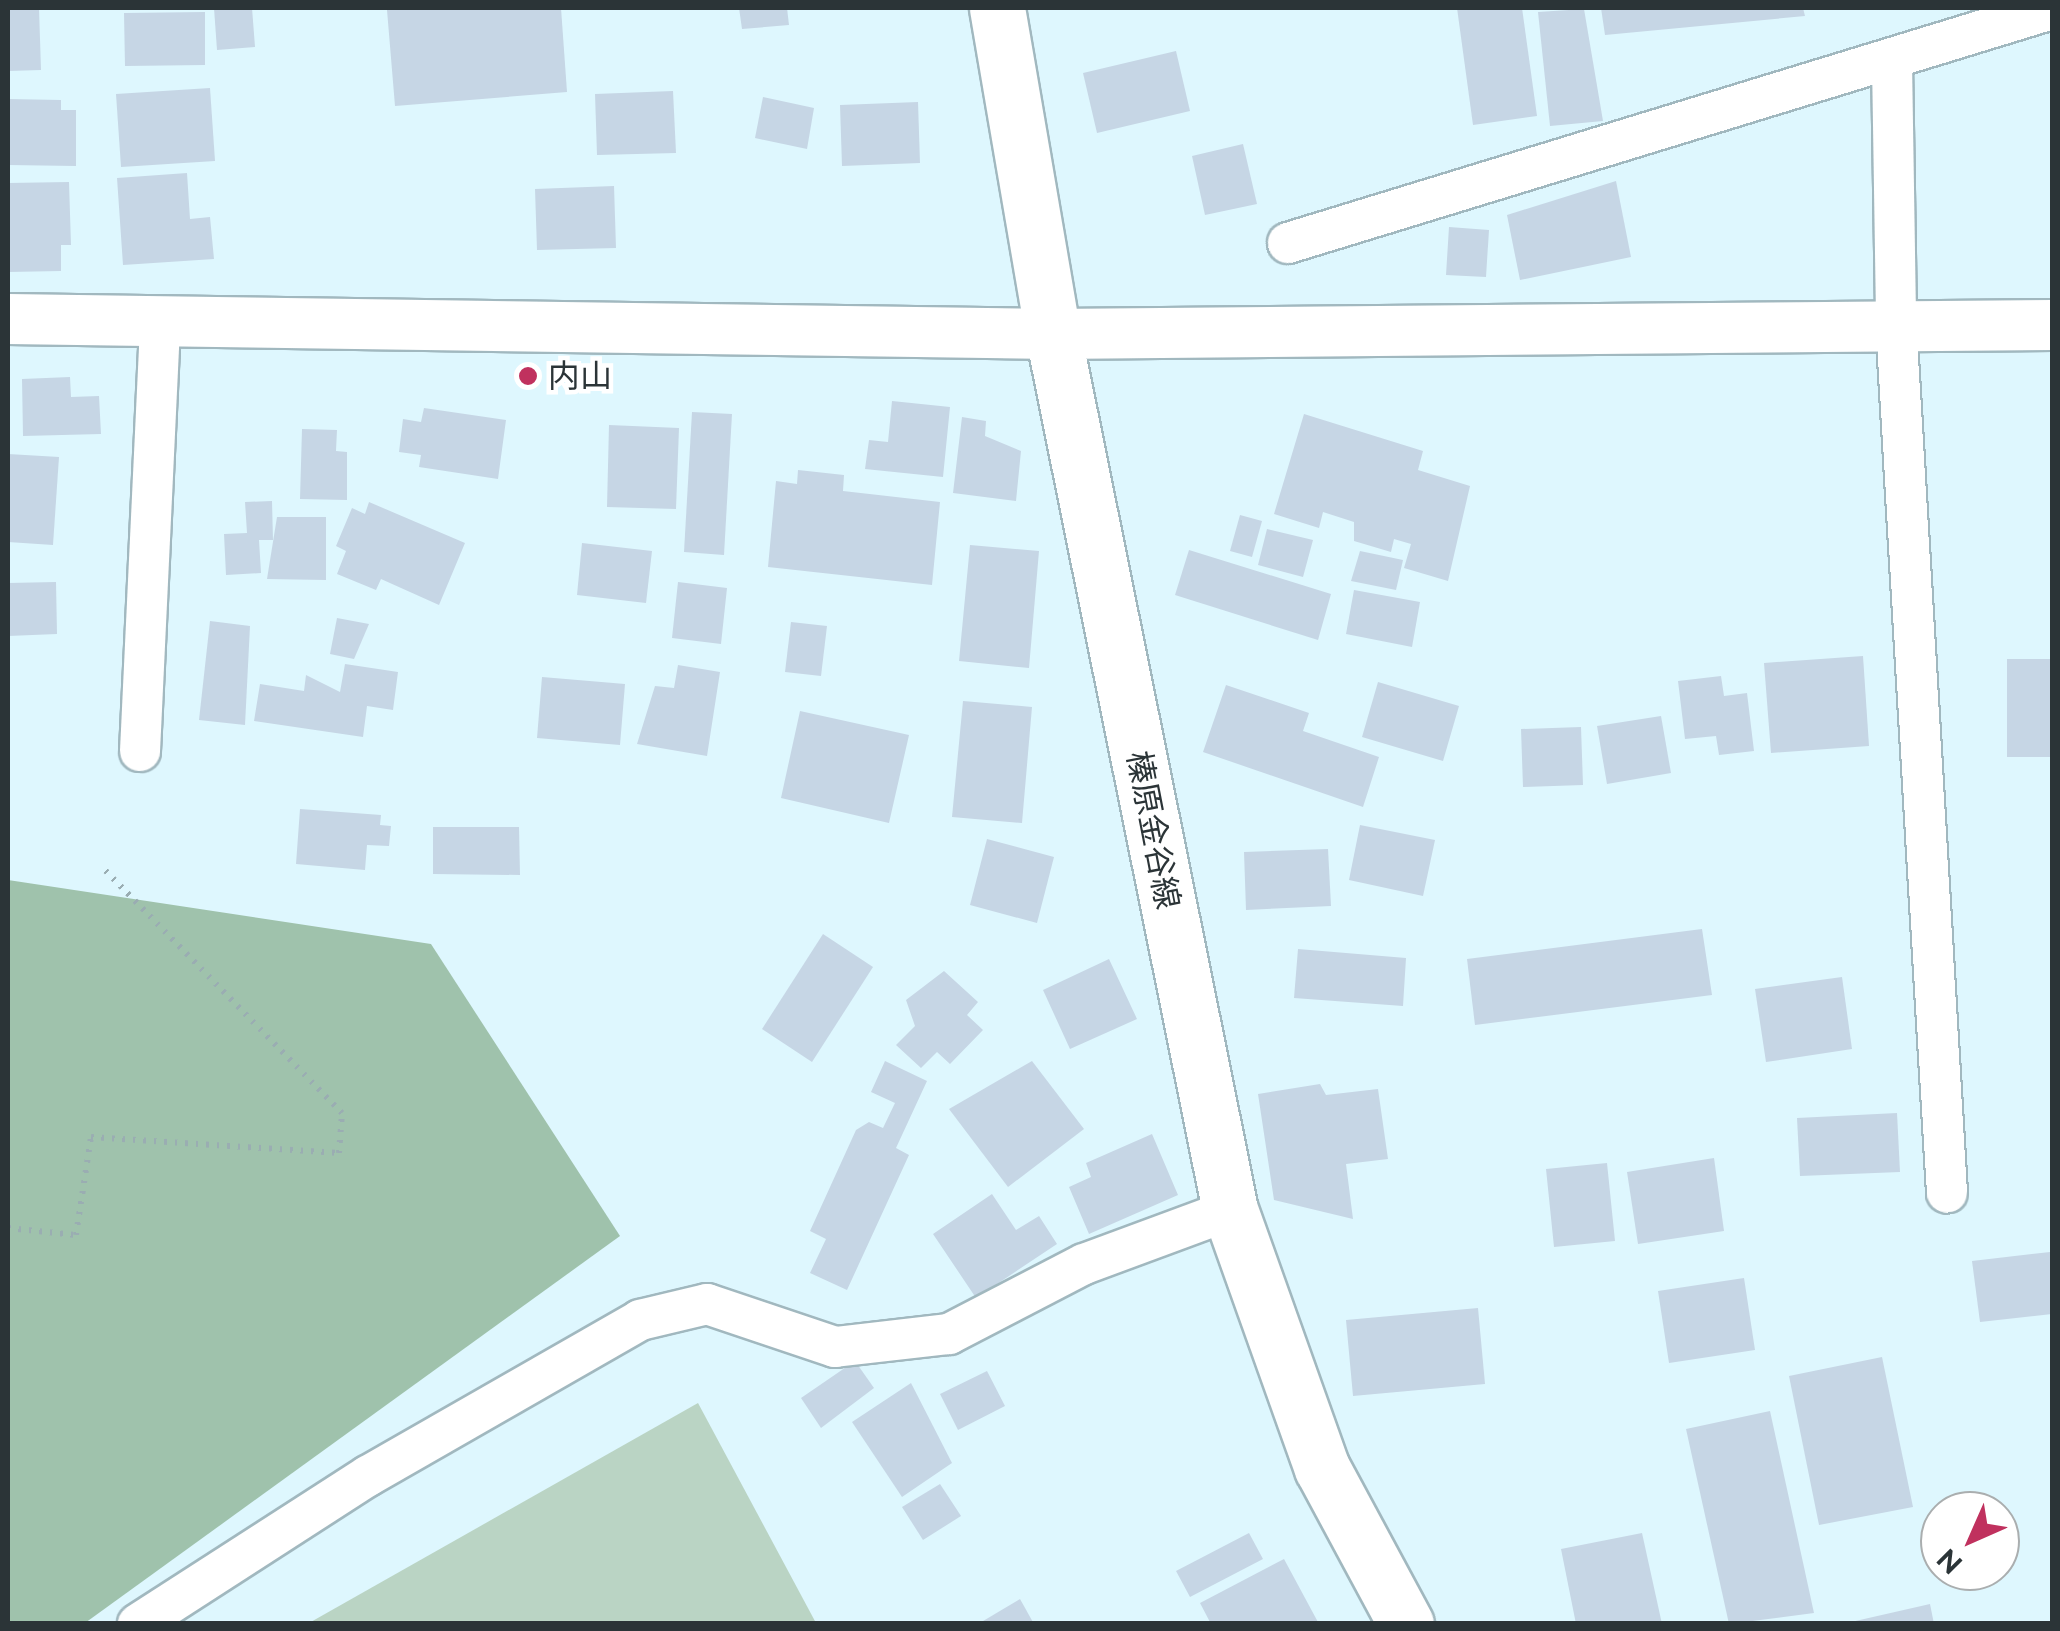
<!DOCTYPE html>
<html>
<head>
<meta charset="utf-8">
<style>
	body { margin:0 }
	#map { position:relative; width:2060px; height:1631px; overflow:hidden; background:#def7fe; font-family:Raleway,"Noto Sans JP",sans-serif }
	div>[style] { position:absolute }
	.green>* { inset:0; background:#bad4c4 }
	.forest>* { inset:0; background:#9fc2ac }
	.building>* { inset:0; background:#c6d6e5 }
	.path>* { height:6px; margin-top:-3px; transform-origin:0; background:repeating-linear-gradient(90deg,#9aadb2 0 2.5px,transparent 0 10.5px) }
	.roads { filter:drop-shadow(2px 0 #a1b8bf) drop-shadow(-2px 0 #a1b8bf) drop-shadow(0 2px #a1b8bf) drop-shadow(0 -2px #a1b8bf) }
	.minor>* { height:40px; margin:-20px; padding:0 20px; transform-origin:20px; border-radius:20px; background:#fff }
	.tertiary>* { height:50px; margin:-25px; padding:0 25px; transform-origin:25px; border-radius:25px; background:#fff }
	.secondary>* { height:55px; margin:-27.5px; padding:0 27.5px; transform-origin:27.5px; border-radius:27.5px; background:#fff }
	.dots>* { width:28px; height:28px; translate:-50% -50%; box-sizing:border-box; border:5px solid #fff; border-radius:50% }
	span { translate:-50% -50%; white-space:nowrap; text-align:center; line-height:1.15; -webkit-text-stroke:9px #fff; paint-order:stroke }
	.poi-label { font-size:32px; color:#2b3437 }
	.left { translate:0 -50%; text-align:left }
	.street-label { font-size:32px; color:#2b3437 }
	.frame { position:absolute; inset:0; border:10px solid #2b3437; pointer-events:none }
	.north { position:absolute; left:1920px; top:1491px; width:100px; height:100px; box-sizing:border-box; background:#fff; border:2px solid #aaaeaf; border-radius:50%; rotate:225deg; font-size:28px; font-weight:700; line-height:40px; text-align:center; color:#2b3437 }
	.north::after { content:''; display:block; margin:auto; width:35px; height:45px; background:#c0315e; clip-path:polygon(50% 0,100% 100%,50% 72%,0 100%) }
</style>
</head>
<body>
<div id="map">
	<div class="green">
		<i style="clip-path:polygon(698px 1403px,816px 1623px,309px 1623px)"></i>
	</div>
	<div class="forest">
		<i style="clip-path:polygon(8px 880px,431px 944px,620px 1236px,85px 1623px,8px 1623px)"></i>
	</div>
	<div class="building">
		<i style="clip-path:polygon(8px 8px,39px 8px,41px 70px,8px 71px)"></i>
		<i style="clip-path:polygon(214px 8px,252px 8px,255px 47px,217px 50px)"></i>
		<i style="clip-path:polygon(561px 8px,567px 92px,395px 106px,387px 10px)"></i>
		<i style="clip-path:polygon(739px 8px,787px 8px,789px 25px,742px 29px)"></i>
		<i style="clip-path:polygon(1457px 8px,1522px 8px,1537px 116px,1473px 125px)"></i>
		<i style="clip-path:polygon(1601px 8px,1803px 8px,1805px 16px,1605px 35px)"></i>
		<i style="clip-path:polygon(1584px 9px,1603px 121px,1550px 126px,1538px 12px)"></i>
		<i style="clip-path:polygon(205px 12px,205px 65px,125px 66px,124px 13px)"></i>
		<i style="clip-path:polygon(1176px 51px,1190px 111px,1097px 133px,1083px 73px)"></i>
		<i style="clip-path:polygon(210px 88px,215px 161px,121px 167px,116px 94px)"></i>
		<i style="clip-path:polygon(673px 91px,676px 153px,597px 155px,595px 94px)"></i>
		<i style="clip-path:polygon(763px 97px,814px 108px,807px 149px,755px 138px)"></i>
		<i style="clip-path:polygon(8px 99px,61px 100px,61px 110px,76px 110px,76px 166px,8px 165px)"></i>
		<i style="clip-path:polygon(918px 102px,920px 163px,842px 166px,840px 105px)"></i>
		<i style="clip-path:polygon(1243px 144px,1257px 204px,1205px 215px,1192px 156px)"></i>
		<i style="clip-path:polygon(187px 173px,190px 219px,210px 217px,214px 259px,123px 265px,117px 178px)"></i>
		<i style="clip-path:polygon(1616px 181px,1631px 257px,1520px 280px,1507px 215px)"></i>
		<i style="clip-path:polygon(69px 182px,71px 245px,61px 245px,61px 271px,8px 272px,8px 183px)"></i>
		<i style="clip-path:polygon(614px 186px,616px 248px,537px 250px,535px 189px)"></i>
		<i style="clip-path:polygon(1449px 227px,1489px 230px,1486px 277px,1446px 275px)"></i>
		<i style="clip-path:polygon(70px 377px,71px 397px,99px 396px,101px 434px,23px 436px,22px 379px)"></i>
		<i style="clip-path:polygon(892px 401px,950px 407px,943px 477px,865px 469px,869px 440px,888px 442px)"></i>
		<i style="clip-path:polygon(424px 408px,506px 420px,498px 479px,419px 467px,421px 455px,399px 452px,403px 419px,421px 422px)"></i>
		<i style="clip-path:polygon(692px 412px,732px 414px,724px 555px,684px 552px)"></i>
		<i style="clip-path:polygon(1304px 414px,1423px 451px,1418px 470px,1470px 486px,1448px 581px,1404px 568px,1411px 544px,1394px 539px,1391px 552px,1354px 541px,1354px 522px,1323px 512px,1319px 528px,1274px 514px)"></i>
		<i style="clip-path:polygon(962px 417px,986px 421px,985px 436px,1021px 451px,1016px 501px,953px 493px)"></i>
		<i style="clip-path:polygon(609px 425px,679px 428px,676px 509px,607px 507px)"></i>
		<i style="clip-path:polygon(302px 429px,337px 430px,336px 451px,347px 452px,347px 500px,300px 499px)"></i>
		<i style="clip-path:polygon(8px 454px,59px 457px,53px 545px,8px 542px)"></i>
		<i style="clip-path:polygon(798px 470px,844px 475px,843px 491px,940px 502px,932px 585px,768px 567px,776px 481px,797px 484px)"></i>
		<i style="clip-path:polygon(272px 501px,273px 540px,259px 540px,261px 573px,226px 575px,224px 534px,247px 533px,245px 502px)"></i>
		<i style="clip-path:polygon(369px 502px,465px 543px,439px 605px,381px 579px,376px 590px,337px 574px,346px 551px,336px 546px,352px 508px,365px 514px)"></i>
		<i style="clip-path:polygon(1240px 515px,1262px 521px,1252px 557px,1230px 551px)"></i>
		<i style="clip-path:polygon(277px 517px,326px 517px,326px 580px,267px 579px)"></i>
		<i style="clip-path:polygon(1267px 529px,1313px 540px,1303px 577px,1258px 565px)"></i>
		<i style="clip-path:polygon(582px 543px,652px 551px,646px 603px,577px 595px)"></i>
		<i style="clip-path:polygon(970px 545px,1039px 551px,1029px 668px,959px 661px)"></i>
		<i style="clip-path:polygon(1189px 550px,1331px 594px,1318px 640px,1175px 595px)"></i>
		<i style="clip-path:polygon(1360px 551px,1403px 560px,1396px 590px,1351px 581px)"></i>
		<i style="clip-path:polygon(56px 582px,57px 634px,8px 636px,8px 583px)"></i>
		<i style="clip-path:polygon(678px 582px,727px 588px,721px 644px,672px 638px)"></i>
		<i style="clip-path:polygon(1354px 590px,1420px 602px,1412px 647px,1346px 634px)"></i>
		<i style="clip-path:polygon(337px 618px,369px 624px,354px 659px,330px 654px)"></i>
		<i style="clip-path:polygon(210px 621px,250px 626px,245px 725px,199px 720px)"></i>
		<i style="clip-path:polygon(791px 622px,827px 626px,821px 676px,785px 672px)"></i>
		<i style="clip-path:polygon(1863px 656px,1869px 746px,1771px 753px,1764px 663px)"></i>
		<i style="clip-path:polygon(2007px 659px,2052px 659px,2052px 757px,2007px 757px)"></i>
		<i style="clip-path:polygon(345px 664px,398px 672px,393px 710px,367px 706px,363px 737px,254px 721px,260px 684px,304px 691px,306px 675px,340px 692px)"></i>
		<i style="clip-path:polygon(678px 665px,720px 672px,707px 756px,637px 744px,655px 686px,674px 688px)"></i>
		<i style="clip-path:polygon(1721px 676px,1724px 696px,1747px 693px,1754px 751px,1719px 755px,1716px 736px,1685px 739px,1678px 681px)"></i>
		<i style="clip-path:polygon(542px 677px,625px 684px,620px 745px,537px 738px)"></i>
		<i style="clip-path:polygon(1378px 682px,1459px 706px,1443px 761px,1362px 737px)"></i>
		<i style="clip-path:polygon(1226px 685px,1309px 713px,1303px 731px,1379px 757px,1363px 807px,1203px 752px)"></i>
		<i style="clip-path:polygon(963px 701px,1032px 707px,1022px 823px,952px 817px)"></i>
		<i style="clip-path:polygon(800px 711px,909px 735px,889px 823px,781px 798px)"></i>
		<i style="clip-path:polygon(1661px 716px,1671px 773px,1607px 784px,1597px 726px)"></i>
		<i style="clip-path:polygon(1581px 727px,1583px 785px,1523px 787px,1521px 729px)"></i>
		<i style="clip-path:polygon(300px 809px,381px 815px,380px 825px,391px 826px,389px 846px,367px 845px,365px 870px,296px 864px)"></i>
		<i style="clip-path:polygon(1360px 825px,1435px 840px,1423px 896px,1349px 880px)"></i>
		<i style="clip-path:polygon(433px 827px,519px 827px,520px 875px,433px 874px)"></i>
		<i style="clip-path:polygon(987px 839px,1054px 857px,1037px 923px,970px 905px)"></i>
		<i style="clip-path:polygon(1328px 849px,1331px 906px,1246px 910px,1244px 852px)"></i>
		<i style="clip-path:polygon(1702px 929px,1712px 995px,1475px 1025px,1467px 959px)"></i>
		<i style="clip-path:polygon(823px 934px,873px 967px,812px 1062px,762px 1029px)"></i>
		<i style="clip-path:polygon(1298px 949px,1406px 958px,1403px 1006px,1294px 998px)"></i>
		<i style="clip-path:polygon(1109px 959px,1137px 1019px,1070px 1049px,1043px 990px)"></i>
		<i style="clip-path:polygon(944px 971px,978px 1002px,967px 1015px,983px 1030px,950px 1064px,937px 1052px,921px 1068px,896px 1045px,915px 1026px,906px 1000px)"></i>
		<i style="clip-path:polygon(1842px 977px,1852px 1049px,1766px 1062px,1755px 989px)"></i>
		<i style="clip-path:polygon(885px 1061px,927px 1081px,896px 1148px,909px 1155px,847px 1290px,810px 1273px,826px 1239px,810px 1231px,856px 1130px,869px 1122px,883px 1128px,895px 1103px,871px 1092px)"></i>
		<i style="clip-path:polygon(1032px 1061px,1084px 1129px,1008px 1187px,949px 1109px)"></i>
		<i style="clip-path:polygon(1320px 1084px,1326px 1095px,1378px 1089px,1388px 1159px,1346px 1164px,1353px 1219px,1274px 1200px,1258px 1094px)"></i>
		<i style="clip-path:polygon(1897px 1113px,1900px 1172px,1800px 1176px,1797px 1118px)"></i>
		<i style="clip-path:polygon(1152px 1134px,1178px 1195px,1089px 1234px,1069px 1187px,1091px 1177px,1086px 1163px)"></i>
		<i style="clip-path:polygon(1714px 1158px,1724px 1231px,1638px 1244px,1627px 1172px)"></i>
		<i style="clip-path:polygon(1607px 1163px,1615px 1241px,1554px 1247px,1546px 1169px)"></i>
		<i style="clip-path:polygon(992px 1194px,1016px 1230px,1039px 1216px,1057px 1244px,976px 1298px,933px 1234px)"></i>
		<i style="clip-path:polygon(2050px 1252px,2052px 1314px,1980px 1322px,1972px 1261px)"></i>
		<i style="clip-path:polygon(1744px 1278px,1755px 1350px,1669px 1363px,1658px 1291px)"></i>
		<i style="clip-path:polygon(1478px 1308px,1485px 1384px,1353px 1396px,1346px 1320px)"></i>
		<i style="clip-path:polygon(1882px 1357px,1913px 1507px,1819px 1525px,1789px 1376px)"></i>
		<i style="clip-path:polygon(855px 1361px,874px 1388px,821px 1428px,801px 1398px)"></i>
		<i style="clip-path:polygon(987px 1371px,1005px 1406px,958px 1430px,940px 1394px)"></i>
		<i style="clip-path:polygon(911px 1383px,952px 1463px,902px 1497px,852px 1422px)"></i>
		<i style="clip-path:polygon(1770px 1411px,1814px 1613px,1729px 1624px,1686px 1429px)"></i>
		<i style="clip-path:polygon(940px 1484px,961px 1516px,923px 1540px,902px 1507px)"></i>
		<i style="clip-path:polygon(1249px 1533px,1263px 1559px,1190px 1597px,1176px 1571px)"></i>
		<i style="clip-path:polygon(1642px 1533px,1662px 1624px,1576px 1624px,1561px 1549px)"></i>
		<i style="clip-path:polygon(1284px 1559px,1319px 1624px,1211px 1624px,1200px 1603px)"></i>
		<i style="clip-path:polygon(1020px 1599px,1034px 1624px,978px 1624px)"></i>
		<i style="clip-path:polygon(1930px 1604px,1934px 1624px,1851px 1624px,1851px 1622px)"></i>
	</div>
	<div class="path">
		<i style="left:8px;top:1228px;width:68px;rotate:5.9deg"></i>
		<i style="left:76px;top:1235px;width:99px;rotate:-81.3deg"></i>
		<i style="left:91px;top:1137px;width:249px;rotate:3.7deg"></i>
		<i style="left:339px;top:1153px;width:40px;rotate:-85.7deg"></i>
		<i style="left:342px;top:1113px;width:339px;rotate:-134.3deg"></i>
	</div>
	<div class="roads">
		<div class="minor">
			<i style="left:1892px;top:61px;width:263px;rotate:89.1deg"></i>
			<i style="left:1896px;top:324px;width:870px;rotate:86.64deg"></i>
			<i style="left:1288px;top:243px;width:799px;rotate:-17.03deg"></i>
			<i style="left:140px;top:751px;width:426px;rotate:-87.3deg"></i>
			<i style="left:138px;top:1624px;width:274px;rotate:-32.8deg"></i>
			<i style="left:368px;top:1476px;width:314px;rotate:-29.8deg"></i>
			<i style="left:640px;top:1320px;width:69px;rotate:-13.4deg"></i>
			<i style="left:707px;top:1304px;width:135px;rotate:18.6deg"></i>
			<i style="left:835px;top:1347px;width:115px;rotate:-6.5deg"></i>
			<i style="left:949px;top:1334px;width:152px;rotate:-27.4deg"></i>
			<i style="left:1084px;top:1264px;width:156px;rotate:-20.3deg"></i>
		</div>
		<div class="tertiary">
			<i style="left:8px;top:319px;width:1045px;rotate:0.82deg"></i>
			<i style="left:1053px;top:334px;width:999px;rotate:-0.52deg"></i>
		</div>
		<div class="secondary">
			<i style="left:997px;top:8px;width:331px;rotate:80.3deg"></i>
			<i style="left:1053px;top:334px;width:894px;rotate:78.58deg"></i>
			<i style="left:1230px;top:1210px;width:274px;rotate:70.4deg"></i>
			<i style="left:1322px;top:1468px;width:177px;rotate:61.7deg"></i>
		</div>
	</div>
	<div class="dots">
		<i style="left:528px;top:376px;background:#c0315e"></i>
	</div>
	<div class="poi-label">
		<span class="left" style="left:548px;top:376px">内山</span>
	</div>
	<div class="street-label">
		<span style="left:1153px;top:830px;rotate:79deg">榛原金谷線</span>
	</div>
	<div class="frame"></div>
	<div class="north">N</div>
</div>
</body>
</html>
